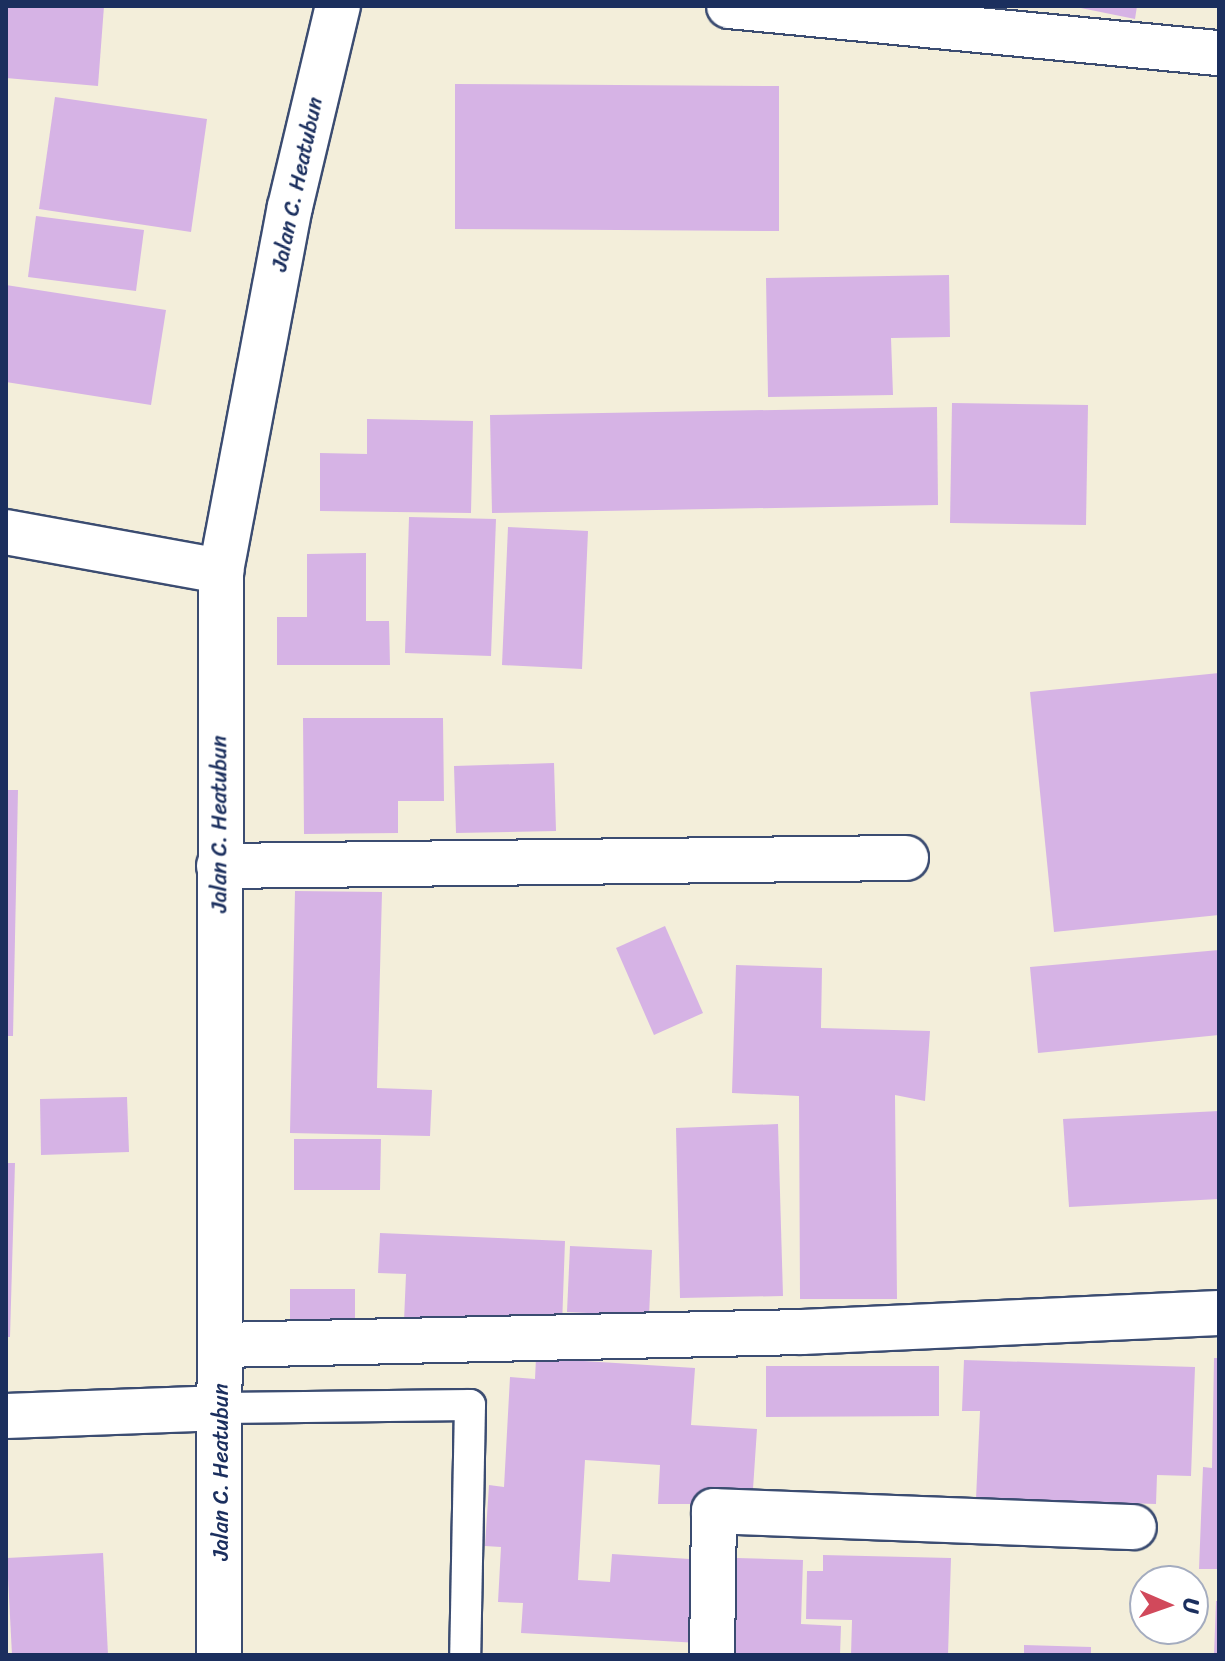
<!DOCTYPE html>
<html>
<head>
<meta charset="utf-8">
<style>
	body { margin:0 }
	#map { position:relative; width:1225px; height:1661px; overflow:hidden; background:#f3eeda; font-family:Sriracha,sans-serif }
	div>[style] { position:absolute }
	.building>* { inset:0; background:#d6b3e5 }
	.roads { filter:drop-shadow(2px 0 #3b4c71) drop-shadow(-2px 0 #3b4c71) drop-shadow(0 2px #3b4c71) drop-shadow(0 -2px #3b4c71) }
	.service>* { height:30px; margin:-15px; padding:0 15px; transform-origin:15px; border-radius:15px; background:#fff }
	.minor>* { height:44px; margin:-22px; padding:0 22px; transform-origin:22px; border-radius:22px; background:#fff }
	span { translate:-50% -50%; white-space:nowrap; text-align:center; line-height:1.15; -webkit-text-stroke:6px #fff; paint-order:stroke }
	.street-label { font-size:22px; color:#1b2f5e }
	.frame { position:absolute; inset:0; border:8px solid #1b2f5e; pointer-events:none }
	.north { position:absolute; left:1129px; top:1565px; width:80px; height:80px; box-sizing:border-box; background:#fff; border:2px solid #a4acbf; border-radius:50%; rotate:92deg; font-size:22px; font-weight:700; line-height:32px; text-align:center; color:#1b2f5e }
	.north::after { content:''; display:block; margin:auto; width:28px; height:36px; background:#d1495b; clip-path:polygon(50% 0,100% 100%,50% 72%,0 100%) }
</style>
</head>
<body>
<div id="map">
	<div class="building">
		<i style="clip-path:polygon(6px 6px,104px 6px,98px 86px,6px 78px)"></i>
		<i style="clip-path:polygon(1071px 6px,1137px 6px,1135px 19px)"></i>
		<i style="clip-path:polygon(455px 84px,779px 86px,779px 231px,455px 229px)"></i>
		<i style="clip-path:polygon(55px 97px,207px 119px,191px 232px,39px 209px)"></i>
		<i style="clip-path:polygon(36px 216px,144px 230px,136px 291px,28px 277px)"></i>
		<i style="clip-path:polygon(949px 275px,950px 337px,891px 338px,893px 395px,768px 397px,766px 278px)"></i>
		<i style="clip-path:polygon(6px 285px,166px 310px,151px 405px,6px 382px)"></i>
		<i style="clip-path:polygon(952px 403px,1088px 405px,1086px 525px,950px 523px)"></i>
		<i style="clip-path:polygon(937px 407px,938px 505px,492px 513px,490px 415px)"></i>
		<i style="clip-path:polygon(367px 419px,473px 421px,471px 513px,320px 511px,320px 453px,367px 454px)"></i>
		<i style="clip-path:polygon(409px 517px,496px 519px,491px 656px,405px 653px)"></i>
		<i style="clip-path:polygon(508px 527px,588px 531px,582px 669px,502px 665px)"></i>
		<i style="clip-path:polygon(366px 553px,366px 621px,389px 621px,390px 665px,277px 665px,277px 617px,307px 617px,307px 554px)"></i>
		<i style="clip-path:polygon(1219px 673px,1219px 915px,1054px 932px,1030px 692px)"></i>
		<i style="clip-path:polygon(303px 718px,443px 718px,444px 801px,398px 801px,398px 833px,304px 834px)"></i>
		<i style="clip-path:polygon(554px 763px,556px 831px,456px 833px,454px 766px)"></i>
		<i style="clip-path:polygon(6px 790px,18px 790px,13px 1036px,6px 1036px)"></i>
		<i style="clip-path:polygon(295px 891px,382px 892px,377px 1088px,432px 1090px,430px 1136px,290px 1133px)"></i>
		<i style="clip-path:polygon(665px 926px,703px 1013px,654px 1035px,616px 948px)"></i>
		<i style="clip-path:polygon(1219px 950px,1219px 1035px,1038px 1053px,1030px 967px)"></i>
		<i style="clip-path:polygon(736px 965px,822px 968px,821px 1028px,930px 1031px,925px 1101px,895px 1095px,897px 1299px,800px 1299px,799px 1096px,732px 1093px)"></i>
		<i style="clip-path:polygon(127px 1097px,129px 1152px,41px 1155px,40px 1099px)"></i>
		<i style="clip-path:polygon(1219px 1111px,1219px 1199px,1069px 1207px,1063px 1119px)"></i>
		<i style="clip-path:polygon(778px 1124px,783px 1296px,680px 1298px,676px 1128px)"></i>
		<i style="clip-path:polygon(294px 1139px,381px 1139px,380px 1190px,294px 1190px)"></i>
		<i style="clip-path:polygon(6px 1163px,15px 1163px,10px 1337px,6px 1337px)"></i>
		<i style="clip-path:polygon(380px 1233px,565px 1241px,562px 1326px,404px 1321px,406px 1274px,378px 1273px)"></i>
		<i style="clip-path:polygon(570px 1246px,652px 1250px,649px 1316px,567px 1312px)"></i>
		<i style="clip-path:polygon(290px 1289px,355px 1289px,355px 1328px,290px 1328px)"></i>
		<i style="clip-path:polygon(536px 1358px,695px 1368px,691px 1425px,757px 1429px,752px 1504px,658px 1504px,660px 1465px,585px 1460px,578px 1580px,610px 1582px,612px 1554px,705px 1560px,699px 1643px,521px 1633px,523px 1603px,498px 1602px,501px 1547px,485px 1546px,489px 1485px,504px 1487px,510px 1377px,535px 1379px)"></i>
		<i style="clip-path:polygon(1214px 1358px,1219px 1358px,1219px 1569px,1199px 1569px,1203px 1467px,1212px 1468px)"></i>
		<i style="clip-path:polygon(964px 1360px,1195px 1367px,1191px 1476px,1157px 1475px,1156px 1504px,976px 1499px,980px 1411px,962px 1411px)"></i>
		<i style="clip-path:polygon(766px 1366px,939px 1366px,939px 1416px,766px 1417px)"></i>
		<i style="clip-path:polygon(103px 1553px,108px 1655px,12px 1655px,7px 1558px)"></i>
		<i style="clip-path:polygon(823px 1555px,951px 1558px,948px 1655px,851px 1655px,852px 1620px,806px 1619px,807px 1571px,823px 1571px)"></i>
		<i style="clip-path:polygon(737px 1558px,803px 1560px,801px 1624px,841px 1626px,840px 1655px,734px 1655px)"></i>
		<i style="clip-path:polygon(1216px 1601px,1219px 1601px,1219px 1655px,1214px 1655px)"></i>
		<i style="clip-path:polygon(1024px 1645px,1091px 1647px,1091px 1655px,1024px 1655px)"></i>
	</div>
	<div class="roads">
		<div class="service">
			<i style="left:223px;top:1408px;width:247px;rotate:-0.7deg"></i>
			<i style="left:470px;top:1405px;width:250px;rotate:91.1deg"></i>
		</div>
		<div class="minor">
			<i style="left:729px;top:6px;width:492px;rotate:5.5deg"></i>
			<i style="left:6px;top:532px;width:219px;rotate:10.3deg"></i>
			<i style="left:219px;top:866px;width:687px;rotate:-0.67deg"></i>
			<i style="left:221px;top:1345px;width:581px;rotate:-1.28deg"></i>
			<i style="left:802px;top:1332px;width:417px;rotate:-2.6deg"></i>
			<i style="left:6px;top:1416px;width:217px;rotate:-2.1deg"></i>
			<i style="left:219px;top:1655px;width:1084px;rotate:-89.89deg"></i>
			<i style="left:221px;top:571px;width:370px;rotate:-79.3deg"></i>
			<i style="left:290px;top:207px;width:207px;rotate:-76.6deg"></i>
			<i style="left:712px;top:1655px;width:144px;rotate:-89.2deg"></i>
			<i style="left:714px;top:1511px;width:420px;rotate:2.2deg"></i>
		</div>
	</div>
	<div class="street-label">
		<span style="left:297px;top:184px;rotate:-78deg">Jalan C. Heatubun</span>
		<span style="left:219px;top:824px;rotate:-90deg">Jalan C. Heatubun</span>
		<span style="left:221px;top:1472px;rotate:-90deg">Jalan C. Heatubun</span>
	</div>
	<div class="frame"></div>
	<div class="north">U</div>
</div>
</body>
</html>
